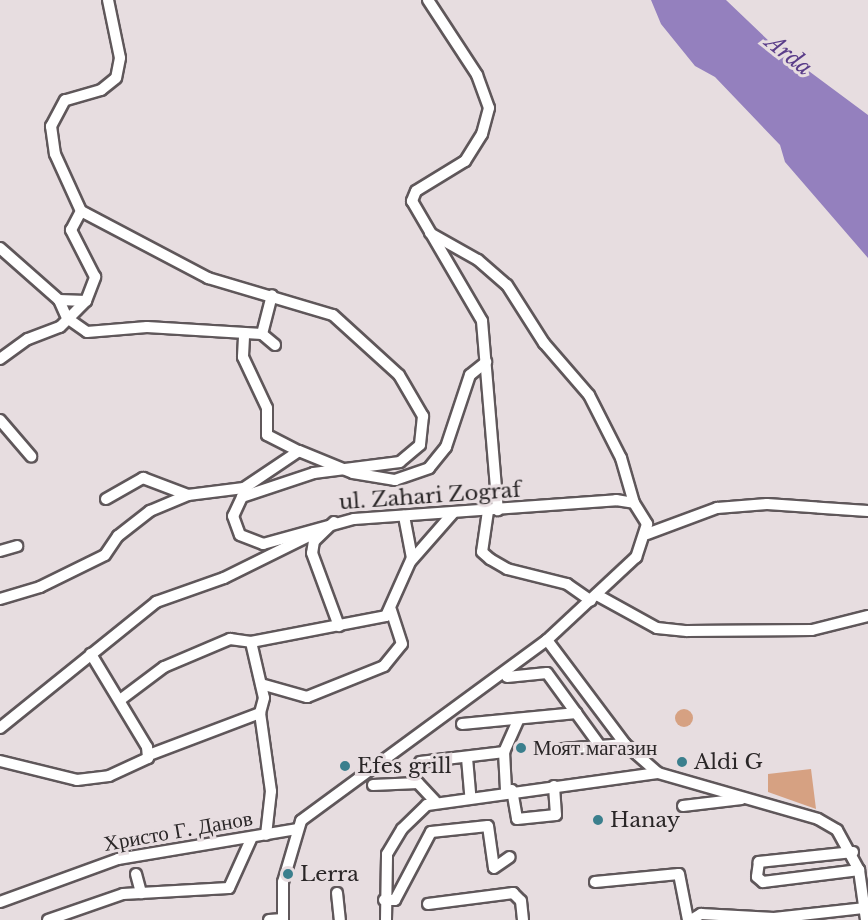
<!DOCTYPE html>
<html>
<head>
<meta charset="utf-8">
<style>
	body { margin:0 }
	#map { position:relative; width:868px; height:920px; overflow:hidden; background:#e7dde0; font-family:"Libre Baskerville",serif }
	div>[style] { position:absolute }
	.green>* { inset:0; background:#d6a182 }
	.round { border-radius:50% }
	.water>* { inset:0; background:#9480be }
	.roads { filter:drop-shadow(2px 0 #5f575a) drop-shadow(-2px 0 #5f575a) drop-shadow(0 2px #5f575a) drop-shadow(0 -2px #5f575a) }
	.minor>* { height:10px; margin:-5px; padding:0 5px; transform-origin:5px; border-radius:5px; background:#fff }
	.dots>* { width:16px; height:16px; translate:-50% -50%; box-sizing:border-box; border:3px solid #e7dde0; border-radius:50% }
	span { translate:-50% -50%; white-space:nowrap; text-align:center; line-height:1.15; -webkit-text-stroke:6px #e7dde0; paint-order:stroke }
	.street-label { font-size:21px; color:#2a2627 }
	.poi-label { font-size:21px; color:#2a2627 }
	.left { translate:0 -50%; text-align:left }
	.water-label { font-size:22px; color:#5a3d89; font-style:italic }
</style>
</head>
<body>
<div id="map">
	<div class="green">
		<i class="round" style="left:675px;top:709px;width:18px;height:18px"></i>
		<i style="clip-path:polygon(811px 769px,816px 809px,768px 792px,768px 774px)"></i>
	</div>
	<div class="water">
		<i style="clip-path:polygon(651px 0,726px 0,771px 43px,868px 115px,868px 258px,785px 162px,780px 145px,715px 77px,695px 66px,661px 24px)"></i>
	</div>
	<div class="roads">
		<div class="minor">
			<i style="left:108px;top:0;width:59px;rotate:78.3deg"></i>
			<i style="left:120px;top:58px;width:20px;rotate:101deg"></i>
			<i style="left:116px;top:78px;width:19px;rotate:141deg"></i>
			<i style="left:101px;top:90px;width:37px;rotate:164deg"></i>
			<i style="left:65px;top:100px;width:30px;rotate:118deg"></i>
			<i style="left:51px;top:126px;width:28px;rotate:82deg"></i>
			<i style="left:55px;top:154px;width:63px;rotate:65.5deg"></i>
			<i style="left:81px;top:211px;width:144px;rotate:27.8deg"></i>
			<i style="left:208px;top:278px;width:130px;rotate:16.5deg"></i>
			<i style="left:333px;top:315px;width:89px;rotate:42.3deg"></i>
			<i style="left:399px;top:375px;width:48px;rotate:59.7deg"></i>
			<i style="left:423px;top:416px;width:29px;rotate:96deg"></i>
			<i style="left:420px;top:445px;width:26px;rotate:140deg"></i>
			<i style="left:400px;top:462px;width:87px;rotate:172.7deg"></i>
			<i style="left:314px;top:473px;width:76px;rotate:161.6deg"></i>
			<i style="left:242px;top:497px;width:21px;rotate:115deg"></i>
			<i style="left:233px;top:516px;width:20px;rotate:70deg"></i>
			<i style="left:240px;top:535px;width:25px;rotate:21deg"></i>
			<i style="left:263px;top:544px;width:94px;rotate:-15.4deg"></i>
			<i style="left:354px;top:519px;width:263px;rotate:-4.1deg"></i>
			<i style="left:616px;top:500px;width:18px;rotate:9deg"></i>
			<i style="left:634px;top:503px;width:25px;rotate:58deg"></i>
			<i style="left:647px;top:524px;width:35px;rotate:108deg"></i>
			<i style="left:636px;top:557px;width:122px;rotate:137deg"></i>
			<i style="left:547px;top:640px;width:305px;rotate:143.7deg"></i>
			<i style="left:301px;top:821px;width:64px;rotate:106.4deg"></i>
			<i style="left:283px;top:882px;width:38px;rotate:90deg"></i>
			<i style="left:428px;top:0;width:90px;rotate:56.8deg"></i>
			<i style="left:477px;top:75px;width:35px;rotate:70deg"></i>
			<i style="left:489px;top:108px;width:27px;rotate:105deg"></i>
			<i style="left:482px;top:134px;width:32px;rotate:122deg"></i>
			<i style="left:465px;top:161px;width:57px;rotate:148.5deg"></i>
			<i style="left:416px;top:191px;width:11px;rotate:112deg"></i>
			<i style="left:412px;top:201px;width:139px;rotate:59.7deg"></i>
			<i style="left:482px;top:321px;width:190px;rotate:85.2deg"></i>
			<i style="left:430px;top:233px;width:55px;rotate:29.4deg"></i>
			<i style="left:478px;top:260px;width:38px;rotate:41deg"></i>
			<i style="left:507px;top:285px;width:69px;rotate:57.5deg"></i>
			<i style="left:544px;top:343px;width:69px;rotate:49.1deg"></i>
			<i style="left:589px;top:395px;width:71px;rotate:63.1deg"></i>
			<i style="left:621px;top:458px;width:47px;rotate:73.9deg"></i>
			<i style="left:0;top:248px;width:79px;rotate:41.4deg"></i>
			<i style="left:59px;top:300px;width:27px;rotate:2deg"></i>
			<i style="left:86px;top:301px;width:26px;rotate:-69deg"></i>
			<i style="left:95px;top:277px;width:53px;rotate:-117.1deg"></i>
			<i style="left:71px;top:230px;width:21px;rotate:-62deg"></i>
			<i style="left:59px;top:300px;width:20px;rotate:66deg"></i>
			<i style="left:67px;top:318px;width:24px;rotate:35deg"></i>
			<i style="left:87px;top:332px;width:60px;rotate:-4.8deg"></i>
			<i style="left:147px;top:327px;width:115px;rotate:3.5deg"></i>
			<i style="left:262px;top:334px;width:17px;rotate:40deg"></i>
			<i style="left:262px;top:334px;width:40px;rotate:-75.6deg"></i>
			<i style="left:244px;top:337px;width:20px;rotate:93deg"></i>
			<i style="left:243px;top:357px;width:56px;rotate:64.8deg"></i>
			<i style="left:267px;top:408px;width:27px;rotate:90deg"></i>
			<i style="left:267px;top:435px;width:36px;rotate:27deg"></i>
			<i style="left:0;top:359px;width:34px;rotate:-36deg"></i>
			<i style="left:28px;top:339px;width:34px;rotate:-21deg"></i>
			<i style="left:60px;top:327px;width:37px;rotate:-45deg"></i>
			<i style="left:0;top:420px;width:48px;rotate:49.3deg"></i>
			<i style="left:106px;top:499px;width:43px;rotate:-29.6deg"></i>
			<i style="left:143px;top:478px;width:48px;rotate:20.7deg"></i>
			<i style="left:488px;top:511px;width:41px;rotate:98.3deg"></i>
			<i style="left:482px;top:552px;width:11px;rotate:41deg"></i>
			<i style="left:490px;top:559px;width:20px;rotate:30deg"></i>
			<i style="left:507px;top:569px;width:62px;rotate:14deg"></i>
			<i style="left:567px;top:584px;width:29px;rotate:35deg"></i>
			<i style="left:334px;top:522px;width:28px;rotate:136deg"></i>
			<i style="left:314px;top:541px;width:12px;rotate:99deg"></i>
			<i style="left:312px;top:553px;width:78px;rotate:69.7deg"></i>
			<i style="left:647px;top:534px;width:75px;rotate:-20.4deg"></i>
			<i style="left:717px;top:508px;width:50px;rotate:-4.6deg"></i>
			<i style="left:767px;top:504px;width:101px;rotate:4deg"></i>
			<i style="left:0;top:551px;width:18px;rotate:-16deg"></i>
			<i style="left:411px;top:561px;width:64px;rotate:-48.8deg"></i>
			<i style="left:597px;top:595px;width:68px;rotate:28.8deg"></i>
			<i style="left:657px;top:628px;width:30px;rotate:6deg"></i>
			<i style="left:687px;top:631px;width:125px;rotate:-0.5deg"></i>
			<i style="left:812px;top:630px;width:58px;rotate:-14deg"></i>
			<i style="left:0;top:599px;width:42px;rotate:-16.7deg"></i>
			<i style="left:40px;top:587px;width:72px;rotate:-26.2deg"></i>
			<i style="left:105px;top:555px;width:23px;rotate:-56deg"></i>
			<i style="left:118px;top:536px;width:41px;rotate:-38deg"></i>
			<i style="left:150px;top:511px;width:41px;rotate:-22.8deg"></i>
			<i style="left:188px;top:495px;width:56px;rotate:-7.1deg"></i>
			<i style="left:244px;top:488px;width:66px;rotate:-33.9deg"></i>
			<i style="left:299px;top:451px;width:58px;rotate:22.2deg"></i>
			<i style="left:353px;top:473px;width:43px;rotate:9.5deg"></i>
			<i style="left:395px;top:480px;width:36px;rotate:-19deg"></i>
			<i style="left:429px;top:468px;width:27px;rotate:-51deg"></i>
			<i style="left:446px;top:447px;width:76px;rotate:-71.6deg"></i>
			<i style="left:470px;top:375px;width:21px;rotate:-39deg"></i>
			<i style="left:547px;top:640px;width:130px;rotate:53.1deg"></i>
			<i style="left:625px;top:744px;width:44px;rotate:41.3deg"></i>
			<i style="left:658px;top:773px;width:166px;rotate:16deg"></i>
			<i style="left:818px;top:819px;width:22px;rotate:30deg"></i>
			<i style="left:837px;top:830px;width:46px;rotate:61.2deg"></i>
			<i style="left:859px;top:870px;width:50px;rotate:82deg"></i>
			<i style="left:251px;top:642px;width:57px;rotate:76.9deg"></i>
			<i style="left:264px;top:698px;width:16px;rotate:105deg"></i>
			<i style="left:260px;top:713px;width:79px;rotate:82deg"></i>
			<i style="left:271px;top:791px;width:44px;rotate:96.5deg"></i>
			<i style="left:507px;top:677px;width:40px;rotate:-5.7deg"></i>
			<i style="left:547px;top:673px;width:90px;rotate:54deg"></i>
			<i style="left:261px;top:684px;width:48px;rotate:15.8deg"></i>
			<i style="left:307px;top:697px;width:83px;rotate:-21.9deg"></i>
			<i style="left:384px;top:666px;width:28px;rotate:-51deg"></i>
			<i style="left:402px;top:644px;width:36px;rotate:-108deg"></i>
			<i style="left:120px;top:700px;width:55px;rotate:-36.9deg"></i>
			<i style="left:164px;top:667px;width:72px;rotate:-23deg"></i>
			<i style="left:230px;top:639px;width:21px;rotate:8deg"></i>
			<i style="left:251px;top:642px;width:137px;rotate:-10.9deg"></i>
			<i style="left:386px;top:616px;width:64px;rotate:-65.9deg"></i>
			<i style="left:412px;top:558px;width:43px;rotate:-100.8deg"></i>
			<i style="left:462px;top:724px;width:115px;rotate:-5.5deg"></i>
			<i style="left:0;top:728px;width:201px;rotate:-38.9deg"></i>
			<i style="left:156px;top:602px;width:72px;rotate:-19.4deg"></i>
			<i style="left:224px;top:578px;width:102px;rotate:-26.3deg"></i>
			<i style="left:563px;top:749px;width:62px;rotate:-4.6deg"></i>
			<i style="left:149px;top:755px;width:119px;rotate:-20.7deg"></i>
			<i style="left:467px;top:758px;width:37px;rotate:85deg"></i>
			<i style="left:0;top:761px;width:79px;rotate:13.9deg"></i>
			<i style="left:77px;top:780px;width:32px;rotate:-7deg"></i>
			<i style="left:109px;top:776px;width:43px;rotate:-24.8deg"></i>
			<i style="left:148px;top:758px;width:11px;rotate:-95deg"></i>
			<i style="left:147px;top:747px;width:109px;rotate:-121.1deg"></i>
			<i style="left:420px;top:762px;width:85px;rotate:-6.8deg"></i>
			<i style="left:373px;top:785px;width:45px;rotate:-2.5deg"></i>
			<i style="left:418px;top:783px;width:25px;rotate:47deg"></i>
			<i style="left:506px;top:790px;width:38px;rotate:-93deg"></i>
			<i style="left:504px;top:752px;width:36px;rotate:-66deg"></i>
			<i style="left:512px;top:790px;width:29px;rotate:80deg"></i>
			<i style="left:517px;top:819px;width:39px;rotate:-6deg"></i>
			<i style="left:556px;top:815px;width:29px;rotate:-94deg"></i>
			<i style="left:683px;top:806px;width:59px;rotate:-6.8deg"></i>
			<i style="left:853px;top:852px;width:95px;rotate:173.9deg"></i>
			<i style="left:759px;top:862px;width:15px;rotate:98deg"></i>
			<i style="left:757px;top:877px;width:8px;rotate:40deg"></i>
			<i style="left:763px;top:882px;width:97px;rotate:-7.1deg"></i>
			<i style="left:136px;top:874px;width:20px;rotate:75deg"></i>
			<i style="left:595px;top:882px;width:84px;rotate:-5.4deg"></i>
			<i style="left:679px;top:874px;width:47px;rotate:78.9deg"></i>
			<i style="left:337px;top:893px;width:27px;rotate:84deg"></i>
			<i style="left:384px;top:900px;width:11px"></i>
			<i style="left:395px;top:900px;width:77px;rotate:-62.1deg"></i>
			<i style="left:431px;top:832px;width:57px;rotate:-6deg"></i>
			<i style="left:488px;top:826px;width:42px;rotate:81.9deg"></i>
			<i style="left:494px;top:868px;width:19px;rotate:-35deg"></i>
			<i style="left:0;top:902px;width:126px;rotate:-20deg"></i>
			<i style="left:118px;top:859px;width:181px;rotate:-9.5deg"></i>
			<i style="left:428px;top:904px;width:86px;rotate:-7.4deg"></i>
			<i style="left:513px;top:893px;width:11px;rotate:45deg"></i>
			<i style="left:521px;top:901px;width:19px;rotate:84deg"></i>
			<i style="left:48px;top:920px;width:79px;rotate:-19.1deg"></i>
			<i style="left:123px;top:894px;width:106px;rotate:-3.2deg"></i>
			<i style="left:229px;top:888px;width:56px;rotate:-65.7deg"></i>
			<i style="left:269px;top:920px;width:14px;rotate:-4deg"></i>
			<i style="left:386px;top:920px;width:66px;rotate:-89.1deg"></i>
			<i style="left:387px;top:854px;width:29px;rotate:-59deg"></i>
			<i style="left:402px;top:829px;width:35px;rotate:-44deg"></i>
			<i style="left:427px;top:805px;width:233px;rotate:-7.9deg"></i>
			<i style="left:691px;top:920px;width:12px;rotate:-31deg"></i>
			<i style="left:701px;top:914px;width:73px;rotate:3.1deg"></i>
			<i style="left:774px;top:918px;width:92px;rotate:-6.3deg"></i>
		</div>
	</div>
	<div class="dots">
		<i style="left:521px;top:748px;background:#3b7f8d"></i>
		<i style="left:682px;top:762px;background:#3b7f8d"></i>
		<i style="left:345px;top:766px;background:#3b7f8d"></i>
		<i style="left:598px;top:820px;background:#3b7f8d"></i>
		<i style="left:288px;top:874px;background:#3b7f8d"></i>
	</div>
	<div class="street-label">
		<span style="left:430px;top:496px;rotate:-4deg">ul. Zahari Zograf</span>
		<span style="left:178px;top:831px;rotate:-10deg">Христо Г. Данов</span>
	</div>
	<div class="poi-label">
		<span class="left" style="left:533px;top:748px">Моят магазин</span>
		<span class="left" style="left:694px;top:762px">Aldi G</span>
		<span class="left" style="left:357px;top:766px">Efes grill</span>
		<span class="left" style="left:610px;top:820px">Hanay</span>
		<span class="left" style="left:300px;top:874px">Lerra</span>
	</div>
	<div class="water-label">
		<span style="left:789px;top:55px;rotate:38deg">Arda</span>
	</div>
</div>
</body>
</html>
